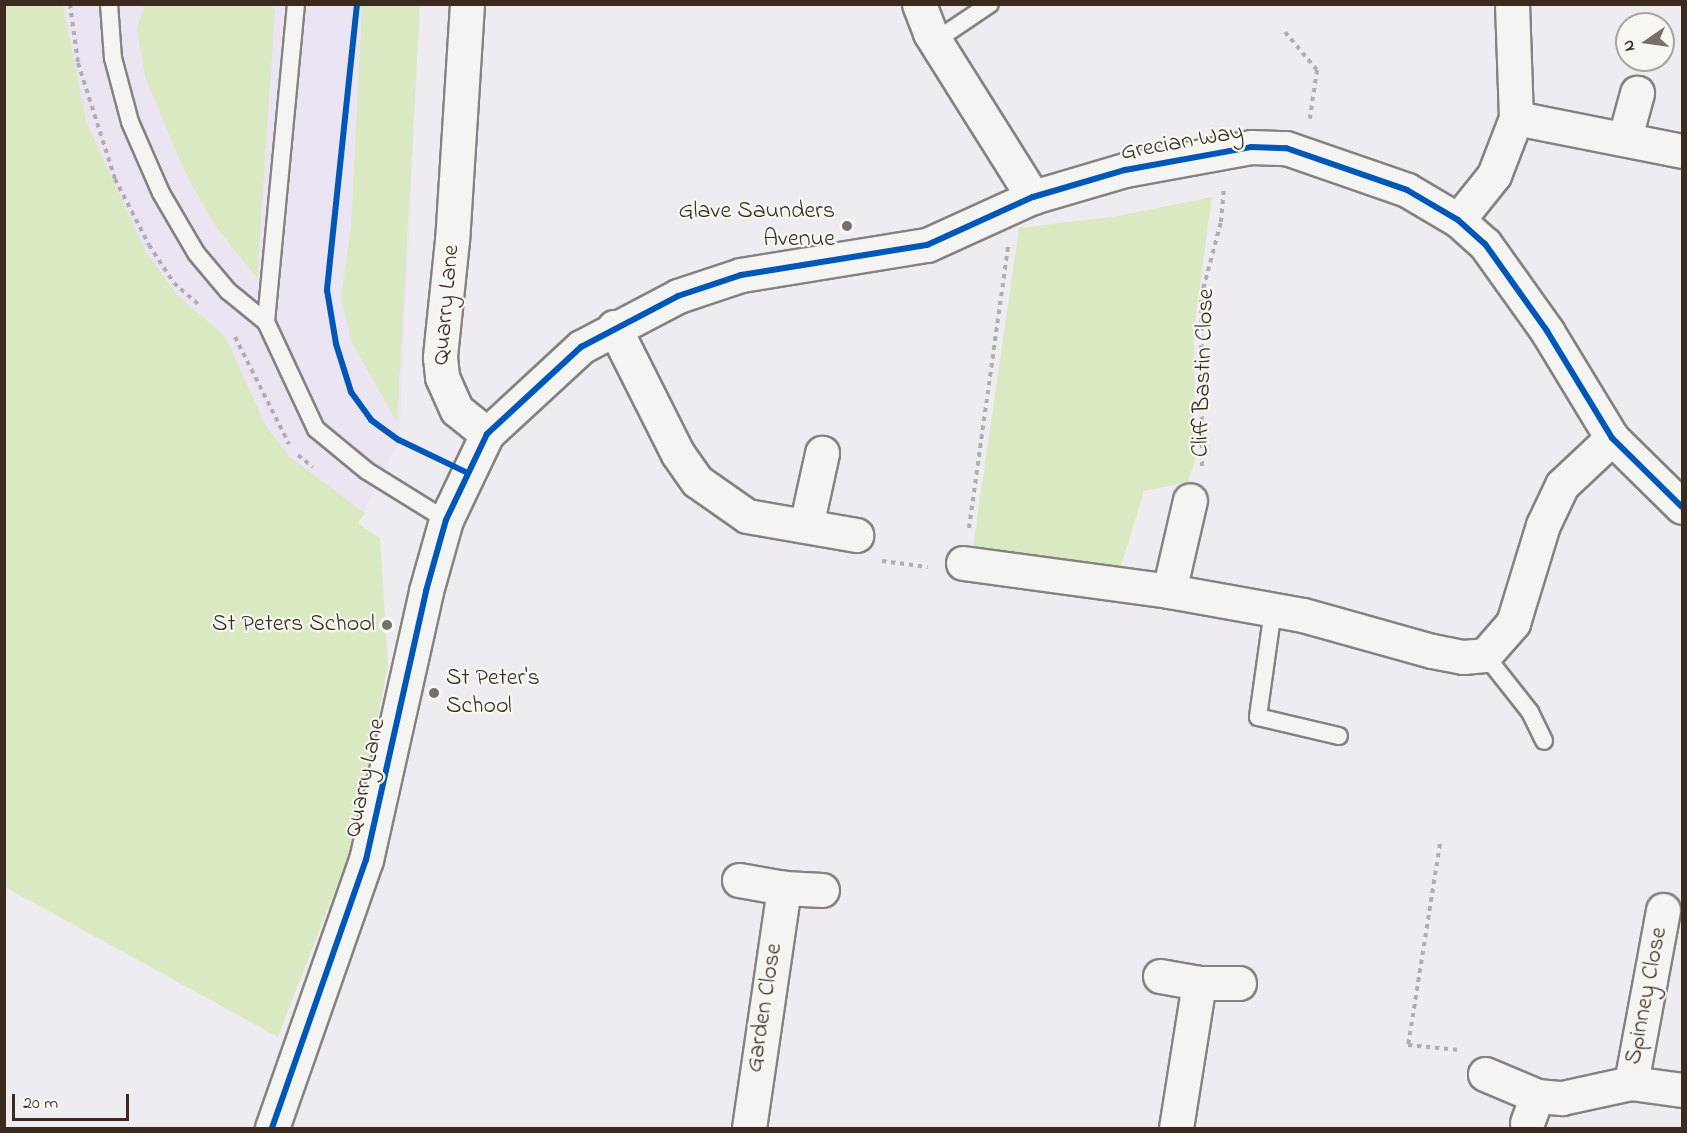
<!DOCTYPE html>
<html>
<head>
<meta charset="utf-8">
<style>
	body { margin:0 }
	#map { position:relative; width:1687px; height:1133px; overflow:hidden; background:#efecf1; font-family:"Indie Flower",sans-serif }
	div>[style] { position:absolute }
	.built>* { inset:0; background:#ebe4f2 }
	.green>* { inset:0; background:#dbe9c3 }
	.path>* { height:4px; margin-top:-2px; transform-origin:0; background:repeating-linear-gradient(90deg,#b1afae 0 4.5px,transparent 0 9px) }
	.roads { filter:drop-shadow(2px 0 #878282) drop-shadow(-2px 0 #878282) drop-shadow(0 2px #878282) drop-shadow(0 -2px #878282) }
	.lane>* { height:16px; margin:-8px; padding:0 8px; transform-origin:8px; border-radius:8px; background:#f4f4f3 }
	.street>* { height:33px; margin:-16.5px; padding:0 16.5px; transform-origin:16.5px; border-radius:16.5px; background:#f4f4f3 }
	.cycleway>* { height:6px; margin:-3px; padding:0 3px; transform-origin:3px; border-radius:3px; background:#0057b8 }
	.dots>* { width:16px; height:16px; translate:-50% -50%; box-sizing:border-box; border:3px solid #f6f6f2; border-radius:50% }
	span { translate:-50% -50%; white-space:nowrap; text-align:center; line-height:1.15; -webkit-text-stroke:4.5px #f6f6f2; paint-order:stroke }
	.street-label { font-size:24px; color:#3b2a1e }
	.poi-label { font-size:24px; color:#3b2a1e }
	.right { translate:-100% -50%; text-align:right }
	.left { translate:0 -50%; text-align:left }
	.frame { position:absolute; inset:0; border:6px solid #3b2a1e; pointer-events:none }
	.north { position:absolute; left:1615px; top:12px; width:60px; height:60px; box-sizing:border-box; background:#f6f6f2; border:2px solid #aba49d; border-radius:50%; rotate:257deg; font-size:16px; font-weight:700; line-height:24px; text-align:center; color:#3b2a1e }
	.north::after { content:''; display:block; margin:auto; width:21px; height:27px; background:#7a6e68; clip-path:polygon(50% 0,100% 100%,50% 72%,0 100%) }
	.scale { position:absolute; left:12px; top:1094px; width:117px; height:27px; box-sizing:border-box; border:3px solid #3b2a1e; border-top:0; padding-left:8px; font-size:18px; line-height:21px; white-space:nowrap; color:#3b2a1e; -webkit-text-stroke:4px #f6f6f2; paint-order:stroke }
</style>
</head>
<body>
<div id="map">
	<div class="built">
		<i style="clip-path:polygon(4px 5px,420px 5px,399px 440px,358px 523px,380px 538px,388px 665px,278px 1037px,5px 887px)"></i>
	</div>
	<div class="green">
		<i style="clip-path:polygon(4px 5px,63px 5px,87px 124px,146px 252px,177px 295px,225px 336px,266px 426px,290px 457px,365px 513px,358px 523px,380px 538px,388px 665px,354px 841px,278px 1037px,5px 887px)"></i>
		<i style="clip-path:polygon(144px 5px,271px 5px,275px 11px,257px 278px,213px 223px,182px 166px,145px 77px,137px 29px)"></i>
		<i style="clip-path:polygon(362px 5px,420px 5px,397px 422px,352px 343px,341px 297px,351px 227px)"></i>
		<i style="clip-path:polygon(1212px 197px,1194px 330px,1195px 460px,1188px 482px,1144px 491px,1119px 573px,972px 553px,1019px 228px,1118px 216px)"></i>
	</div>
	<div class="path">
		<i style="left:70px;top:4px;width:60px;rotate:82.3deg"></i>
		<i style="left:78px;top:63px;width:122px;rotate:72.3deg"></i>
		<i style="left:115px;top:179px;width:74px;rotate:62.7deg"></i>
		<i style="left:149px;top:245px;width:45px;rotate:56.7deg"></i>
		<i style="left:174px;top:283px;width:35px;rotate:41deg"></i>
		<i style="left:1285px;top:32px;width:50px;rotate:49.9deg"></i>
		<i style="left:1317px;top:70px;width:49px;rotate:98.3deg"></i>
		<i style="left:235px;top:337px;width:120px;rotate:63.2deg"></i>
		<i style="left:298px;top:455px;width:19px;rotate:39deg"></i>
		<i style="left:1202px;top:466px;width:169px;rotate:-90.3deg"></i>
		<i style="left:1201px;top:297px;width:78px;rotate:-75.1deg"></i>
		<i style="left:1221px;top:222px;width:34px;rotate:-85deg"></i>
		<i style="left:969px;top:528px;width:284px;rotate:-82.1deg"></i>
		<i style="left:882px;top:561px;width:46px;rotate:7.4deg"></i>
		<i style="left:1440px;top:844px;width:204px;rotate:99deg"></i>
		<i style="left:1408px;top:1045px;width:51px;rotate:5.6deg"></i>
	</div>
	<div class="roads">
		<div class="lane">
			<i style="left:109px;top:4px;width:54px;rotate:85.8deg"></i>
			<i style="left:113px;top:58px;width:66px;rotate:75.1deg"></i>
			<i style="left:130px;top:122px;width:77px;rotate:66.4deg"></i>
			<i style="left:161px;top:193px;width:69px;rotate:59.7deg"></i>
			<i style="left:196px;top:253px;width:50px;rotate:49.9deg"></i>
			<i style="left:228px;top:291px;width:49px;rotate:39.2deg"></i>
			<i style="left:296px;top:4px;width:319px;rotate:95.4deg"></i>
			<i style="left:266px;top:322px;width:118px;rotate:65deg"></i>
			<i style="left:316px;top:429px;width:66px;rotate:39.5deg"></i>
			<i style="left:367px;top:471px;width:93px;rotate:31.8deg"></i>
			<i style="left:935px;top:41px;width:66px;rotate:-33.9deg"></i>
			<i style="left:1273px;top:610px;width:108px;rotate:98deg"></i>
			<i style="left:1258px;top:717px;width:83px;rotate:13.2deg"></i>
			<i style="left:1485px;top:655px;width:73px;rotate:51.7deg"></i>
			<i style="left:1530px;top:712px;width:32px;rotate:64deg"></i>
		</div>
		<div class="street">
			<i style="left:467px;top:4px;width:236px;rotate:93.6deg"></i>
			<i style="left:452px;top:240px;width:118px;rotate:95.9deg"></i>
			<i style="left:440px;top:357px;width:20px;rotate:84deg"></i>
			<i style="left:442px;top:377px;width:36px;rotate:66deg"></i>
			<i style="left:457px;top:410px;width:38px;rotate:39deg"></i>
			<i style="left:919px;top:4px;width:31px;rotate:69deg"></i>
			<i style="left:930px;top:33px;width:194px;rotate:57.9deg"></i>
			<i style="left:1516px;top:118px;width:169px;rotate:11.2deg"></i>
			<i style="left:1625px;top:137px;width:46px;rotate:-74.7deg"></i>
			<i style="left:1458px;top:220px;width:58px;rotate:-51.3deg"></i>
			<i style="left:1494px;top:175px;width:61px;rotate:-68.9deg"></i>
			<i style="left:1516px;top:118px;width:114px;rotate:-92deg"></i>
			<i style="left:614px;top:327px;width:142px;rotate:63.3deg"></i>
			<i style="left:678px;top:454px;width:33px;rotate:55deg"></i>
			<i style="left:697px;top:481px;width:61px;rotate:35deg"></i>
			<i style="left:747px;top:516px;width:111px;rotate:9.9deg"></i>
			<i style="left:806px;top:526px;width:75px;rotate:-77.6deg"></i>
			<i style="left:963px;top:563px;width:208px;rotate:7.7deg"></i>
			<i style="left:1169px;top:591px;width:136px;rotate:10.2deg"></i>
			<i style="left:1303px;top:615px;width:134px;rotate:15.6deg"></i>
			<i style="left:1432px;top:651px;width:32px;rotate:11deg"></i>
			<i style="left:1463px;top:657px;width:22px;rotate:-5deg"></i>
			<i style="left:1485px;top:655px;width:43px;rotate:-48.8deg"></i>
			<i style="left:1513px;top:623px;width:102px;rotate:-73deg"></i>
			<i style="left:1543px;top:525px;width:44px;rotate:-64.6deg"></i>
			<i style="left:1562px;top:485px;width:69px;rotate:-43.2deg"></i>
			<i style="left:1169px;top:591px;width:93px;rotate:-77deg"></i>
			<i style="left:739px;top:880px;width:46px;rotate:10.1deg"></i>
			<i style="left:1160px;top:976px;width:40px;rotate:10deg"></i>
			<i style="left:1485px;top:1074px;width:56px;rotate:22.9deg"></i>
			<i style="left:1537px;top:1096px;width:25px;rotate:5deg"></i>
			<i style="left:1562px;top:1098px;width:71px;rotate:-12.3deg"></i>
			<i style="left:1631px;top:1083px;width:51px;rotate:7.8deg"></i>
			<i style="left:1631px;top:1083px;width:176px;rotate:-79.5deg"></i>
			<i style="left:1527px;top:1123px;width:29px;rotate:-70deg"></i>
			<i style="left:272px;top:1128px;width:284px;rotate:-70.7deg"></i>
			<i style="left:366px;top:860px;width:276px;rotate:-77.4deg"></i>
			<i style="left:426px;top:591px;width:74px;rotate:-74.3deg"></i>
			<i style="left:446px;top:520px;width:95px;rotate:-64.5deg"></i>
			<i style="left:487px;top:434px;width:128px;rotate:-42.8deg"></i>
			<i style="left:581px;top:347px;width:110px;rotate:-27.7deg"></i>
			<i style="left:678px;top:296px;width:66px;rotate:-18.4deg"></i>
			<i style="left:741px;top:275px;width:188px;rotate:-9.2deg"></i>
			<i style="left:927px;top:245px;width:116px;rotate:-24.4deg"></i>
			<i style="left:1033px;top:197px;width:96px;rotate:-16.4deg"></i>
			<i style="left:1125px;top:170px;width:128px;rotate:-10.3deg"></i>
			<i style="left:1251px;top:147px;width:35px;rotate:2deg"></i>
			<i style="left:1286px;top:148px;width:128px;rotate:19.1deg"></i>
			<i style="left:1407px;top:190px;width:59px;rotate:30.5deg"></i>
			<i style="left:1458px;top:220px;width:36px;rotate:42deg"></i>
			<i style="left:1485px;top:244px;width:107px;rotate:54.5deg"></i>
			<i style="left:1547px;top:331px;width:125px;rotate:58.7deg"></i>
			<i style="left:1612px;top:438px;width:98px;rotate:44.6deg"></i>
			<i style="left:749px;top:1128px;width:243px;rotate:-81.7deg"></i>
			<i style="left:784px;top:888px;width:38px;rotate:3deg"></i>
			<i style="left:1176px;top:1128px;width:147px;rotate:-81deg"></i>
			<i style="left:1199px;top:983px;width:40px"></i>
		</div>
	</div>
	<div class="cycleway">
		<i style="left:357px;top:4px;width:288px;rotate:96deg"></i>
		<i style="left:327px;top:290px;width:55px;rotate:80.5deg"></i>
		<i style="left:336px;top:344px;width:50px;rotate:72.6deg"></i>
		<i style="left:351px;top:392px;width:34px;rotate:54deg"></i>
		<i style="left:371px;top:420px;width:34px;rotate:36deg"></i>
		<i style="left:399px;top:440px;width:76px;rotate:25.6deg"></i>
		<i style="left:272px;top:1128px;width:284px;rotate:-70.7deg"></i>
		<i style="left:366px;top:860px;width:276px;rotate:-77.4deg"></i>
		<i style="left:426px;top:591px;width:74px;rotate:-74.3deg"></i>
		<i style="left:446px;top:520px;width:95px;rotate:-64.5deg"></i>
		<i style="left:487px;top:434px;width:128px;rotate:-42.8deg"></i>
		<i style="left:581px;top:347px;width:110px;rotate:-27.7deg"></i>
		<i style="left:678px;top:296px;width:66px;rotate:-18.4deg"></i>
		<i style="left:741px;top:275px;width:188px;rotate:-9.2deg"></i>
		<i style="left:927px;top:245px;width:116px;rotate:-24.4deg"></i>
		<i style="left:1033px;top:197px;width:96px;rotate:-16.4deg"></i>
		<i style="left:1125px;top:170px;width:128px;rotate:-10.3deg"></i>
		<i style="left:1251px;top:147px;width:35px;rotate:2deg"></i>
		<i style="left:1286px;top:148px;width:128px;rotate:19.1deg"></i>
		<i style="left:1407px;top:190px;width:59px;rotate:30.5deg"></i>
		<i style="left:1458px;top:220px;width:36px;rotate:42deg"></i>
		<i style="left:1485px;top:244px;width:107px;rotate:54.5deg"></i>
		<i style="left:1547px;top:331px;width:125px;rotate:58.7deg"></i>
		<i style="left:1612px;top:438px;width:98px;rotate:44.6deg"></i>
	</div>
	<div class="dots">
		<i style="left:847px;top:226px;background:#7a6e68"></i>
		<i style="left:387px;top:625px;background:#7a6e68"></i>
		<i style="left:434px;top:693px;background:#7a6e68"></i>
	</div>
	<div class="street-label">
		<span style="left:1182px;top:143px;rotate:-10deg">Grecian Way</span>
		<span style="left:447px;top:305px;rotate:-85deg">Quarry Lane</span>
		<span style="left:1204px;top:373px;rotate:-88deg">Cliff Bastin Close</span>
		<span style="left:366px;top:778px;rotate:-78deg">Quarry Lane</span>
		<span style="left:1647px;top:996px;rotate:-79deg">Spinney Close</span>
		<span style="left:765px;top:1008px;rotate:-81deg">Garden Close</span>
	</div>
	<div class="poi-label">
		<span class="right" style="left:835px;top:226px">Glave Saunders<br>Avenue</span>
		<span class="right" style="left:375px;top:625px">St Peters School</span>
		<span class="left" style="left:446px;top:693px">St Peter's<br>School</span>
	</div>
	<div class="frame"></div>
	<div class="north">N</div>
	<div class="scale">20 m</div>
</div>
</body>
</html>
